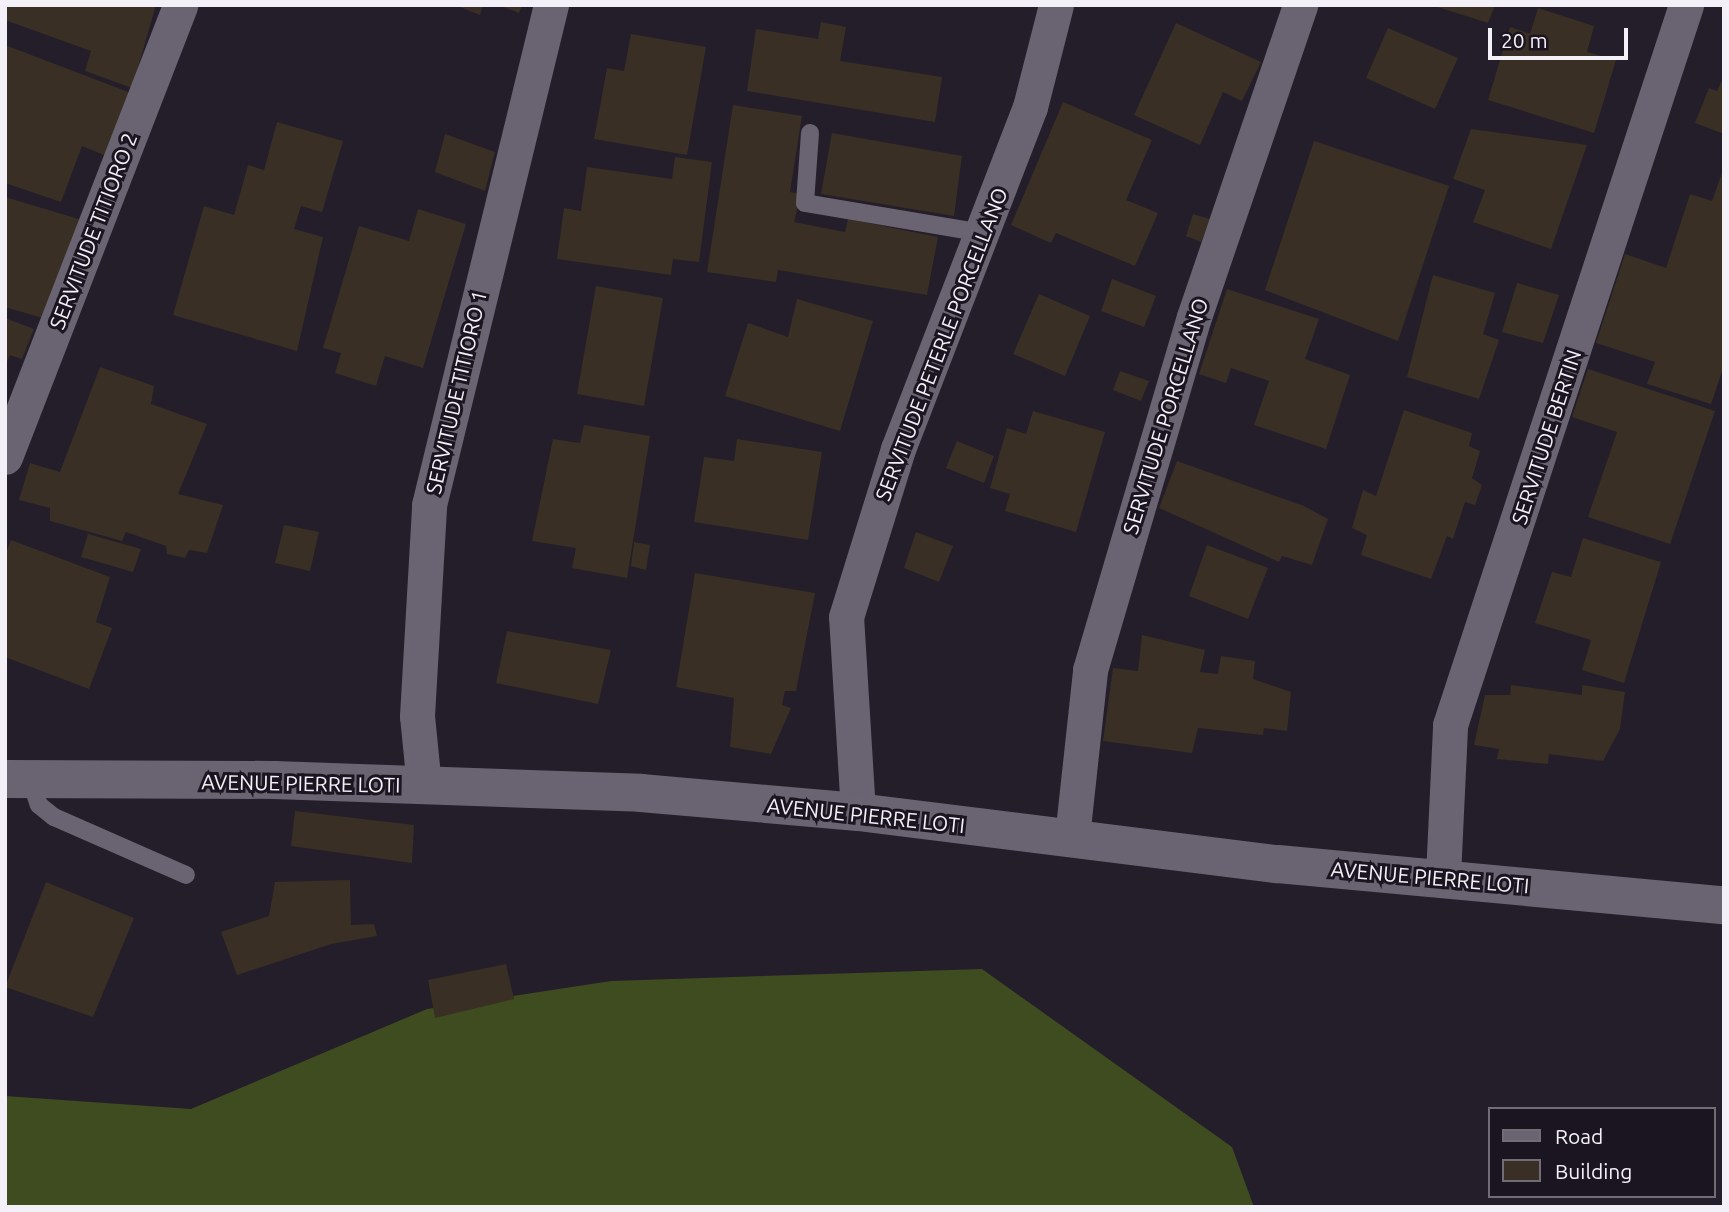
<!DOCTYPE html>
<html>
<head>
<meta charset="utf-8">
<style>
	body { margin:0 }
	#map { position:relative; width:1729px; height:1212px; overflow:hidden; background:#231e2a; font-family:Ubuntu,sans-serif }
	div>[style] { position:absolute }
	.forest>* { inset:0; background:#3f4c20 }
	.building>* { inset:0; background:#392f24 }
	.service>* { height:18px; margin:-9px; padding:0 9px; transform-origin:9px; border-radius:9px; background:#696372 }
	.minor>* { height:35px; margin:-17.5px; padding:0 17.5px; transform-origin:17.5px; border-radius:17.5px; background:#696372 }
	.secondary>* { height:38px; margin:-19px; padding:0 19px; transform-origin:19px; border-radius:19px; background:#696372 }
	span { translate:-50% -50%; white-space:nowrap; text-align:center; line-height:1.15; -webkit-text-stroke:6px #1a1520; paint-order:stroke }
	.street-label { font-size:21px; color:#f3f0f8 }
	.frame { position:absolute; inset:0; border:7px solid #f3f0f8; pointer-events:none }
	.legend { position:absolute; left:1488px; top:1107px; width:228px; height:91px; box-sizing:border-box; background:#1a1520; border:2px solid #716d76; margin:0; padding:9px 12px; list-style:none; font-size:21px; color:#f3f0f8 }
	.legend li { display:flex; align-items:center; gap:14px; height:35px }
	.legend b { width:35px; border:2px solid #716d76 }
	.scale { position:absolute; left:1488px; top:28px; width:140px; height:32px; box-sizing:border-box; border:4px solid #f3f0f8; border-top:0; padding-left:9px; font-size:21px; line-height:24px; white-space:nowrap; color:#f3f0f8; -webkit-text-stroke:5px #1a1520; paint-order:stroke }
</style>
</head>
<body>
<div id="map">
	<div class="forest">
		<i style="clip-path:polygon(982px 969px,1232px 1147px,1254px 1207px,5px 1207px,5px 1096px,191px 1109px,427px 1009px,611px 981px)"></i>
	</div>
	<div class="building">
		<i style="clip-path:polygon(5px 5px,156px 5px,132px 88px,85px 71px,91px 51px,5px 20px)"></i>
		<i style="clip-path:polygon(455px 5px,483px 5px,480px 15px)"></i>
		<i style="clip-path:polygon(498px 5px,522px 5px,519px 13px)"></i>
		<i style="clip-path:polygon(1431px 5px,1495px 5px,1488px 23px)"></i>
		<i style="clip-path:polygon(1538px 8px,1594px 26px,1587px 52px,1616px 60px,1594px 133px,1488px 100px,1510px 27px,1530px 34px)"></i>
		<i style="clip-path:polygon(821px 22px,846px 27px,840px 61px,942px 77px,935px 122px,747px 91px,756px 29px,818px 39px)"></i>
		<i style="clip-path:polygon(1176px 23px,1261px 62px,1242px 101px,1223px 92px,1200px 145px,1134px 115px)"></i>
		<i style="clip-path:polygon(1388px 28px,1458px 58px,1435px 109px,1366px 78px)"></i>
		<i style="clip-path:polygon(631px 34px,706px 47px,687px 155px,594px 139px,607px 68px,624px 71px)"></i>
		<i style="clip-path:polygon(5px 45px,131px 93px,109px 157px,82px 146px,61px 202px,5px 183px)"></i>
		<i style="clip-path:polygon(1724px 76px,1724px 134px,1695px 123px,1709px 88px,1717px 91px)"></i>
		<i style="clip-path:polygon(1063px 102px,1152px 140px,1126px 200px,1158px 213px,1135px 266px,1056px 233px,1051px 243px,1011px 225px)"></i>
		<i style="clip-path:polygon(733px 105px,802px 116px,790px 192px,801px 194px,794px 222px,845px 232px,848px 219px,938px 237px,927px 295px,778px 270px,776px 282px,707px 272px)"></i>
		<i style="clip-path:polygon(277px 122px,343px 141px,322px 212px,301px 206px,294px 229px,323px 237px,297px 351px,173px 315px,204px 206px,234px 215px,248px 165px,264px 170px)"></i>
		<i style="clip-path:polygon(1471px 129px,1587px 145px,1551px 249px,1473px 222px,1485px 190px,1453px 179px)"></i>
		<i style="clip-path:polygon(832px 133px,962px 156px,954px 216px,821px 194px)"></i>
		<i style="clip-path:polygon(445px 134px,495px 152px,485px 191px,435px 172px)"></i>
		<i style="clip-path:polygon(1314px 141px,1449px 186px,1398px 341px,1265px 290px)"></i>
		<i style="clip-path:polygon(675px 157px,712px 162px,699px 262px,673px 259px,671px 275px,557px 259px,564px 208px,581px 211px,587px 167px,672px 179px)"></i>
		<i style="clip-path:polygon(1724px 167px,1724px 366px,1711px 404px,1647px 384px,1655px 362px,1596px 343px,1625px 254px,1666px 268px,1690px 194px,1712px 201px)"></i>
		<i style="clip-path:polygon(5px 197px,82px 220px,46px 319px,5px 307px)"></i>
		<i style="clip-path:polygon(418px 209px,466px 224px,423px 368px,385px 356px,376px 386px,335px 373px,341px 353px,323px 348px,359px 226px,409px 241px)"></i>
		<i style="clip-path:polygon(1193px 214px,1210px 219px,1201px 242px,1186px 236px)"></i>
		<i style="clip-path:polygon(1433px 275px,1495px 293px,1483px 334px,1499px 340px,1479px 399px,1407px 377px)"></i>
		<i style="clip-path:polygon(1112px 279px,1156px 296px,1144px 327px,1101px 311px)"></i>
		<i style="clip-path:polygon(1517px 283px,1559px 295px,1543px 343px,1502px 332px)"></i>
		<i style="clip-path:polygon(596px 286px,663px 298px,644px 406px,577px 394px)"></i>
		<i style="clip-path:polygon(1227px 289px,1319px 319px,1305px 359px,1350px 375px,1326px 449px,1254px 425px,1269px 381px,1231px 368px,1226px 383px,1199px 374px)"></i>
		<i style="clip-path:polygon(1039px 294px,1090px 316px,1065px 376px,1013px 354px)"></i>
		<i style="clip-path:polygon(797px 299px,873px 321px,840px 431px,725px 396px,748px 323px,788px 337px)"></i>
		<i style="clip-path:polygon(5px 318px,34px 329px,22px 359px,10px 355px,5px 366px)"></i>
		<i style="clip-path:polygon(100px 367px,154px 386px,151px 404px,207px 424px,178px 494px,223px 505px,207px 553px,189px 550px,185px 558px,167px 554px,166px 546px,126px 532px,122px 541px,50px 521px,50px 508px,19px 500px,30px 463px,60px 472px)"></i>
		<i style="clip-path:polygon(1588px 369px,1715px 411px,1670px 544px,1588px 517px,1617px 432px,1572px 417px)"></i>
		<i style="clip-path:polygon(1120px 371px,1149px 381px,1141px 401px,1113px 390px)"></i>
		<i style="clip-path:polygon(1404px 410px,1472px 433px,1469px 446px,1480px 451px,1472px 478px,1482px 485px,1475px 505px,1465px 502px,1453px 539px,1447px 536px,1431px 579px,1361px 555px,1367px 535px,1352px 528px,1363px 490px,1376px 496px)"></i>
		<i style="clip-path:polygon(1033px 411px,1105px 432px,1076px 532px,1005px 511px,1010px 494px,990px 488px,1007px 428px,1026px 434px)"></i>
		<i style="clip-path:polygon(584px 425px,650px 436px,627px 578px,572px 568px,576px 548px,532px 541px,553px 439px,580px 443px)"></i>
		<i style="clip-path:polygon(737px 439px,822px 452px,808px 540px,694px 522px,704px 457px,734px 461px)"></i>
		<i style="clip-path:polygon(957px 441px,994px 456px,984px 483px,946px 468px)"></i>
		<i style="clip-path:polygon(1177px 461px,1304px 506px,1328px 519px,1312px 565px,1282px 556px,1279px 562px,1159px 508px)"></i>
		<i style="clip-path:polygon(284px 525px,319px 532px,310px 571px,275px 563px)"></i>
		<i style="clip-path:polygon(916px 532px,953px 546px,939px 582px,904px 568px)"></i>
		<i style="clip-path:polygon(88px 534px,141px 549px,133px 572px,81px 557px)"></i>
		<i style="clip-path:polygon(1583px 538px,1661px 562px,1624px 683px,1582px 670px,1591px 640px,1535px 623px,1552px 572px,1571px 577px)"></i>
		<i style="clip-path:polygon(11px 540px,110px 577px,96px 622px,112px 628px,89px 689px,5px 657px,5px 555px)"></i>
		<i style="clip-path:polygon(634px 542px,650px 545px,646px 570px,631px 566px)"></i>
		<i style="clip-path:polygon(1207px 545px,1268px 568px,1248px 619px,1189px 596px)"></i>
		<i style="clip-path:polygon(695px 573px,815px 593px,796px 691px,785px 691px,782px 705px,791px 708px,771px 754px,730px 747px,734px 698px,676px 687px)"></i>
		<i style="clip-path:polygon(507px 631px,611px 650px,598px 704px,496px 683px)"></i>
		<i style="clip-path:polygon(1142px 635px,1205px 650px,1200px 672px,1218px 674px,1221px 656px,1255px 661px,1253px 679px,1291px 692px,1287px 731px,1264px 728px,1263px 735px,1198px 728px,1192px 753px,1103px 741px,1113px 668px,1138px 671px)"></i>
		<i style="clip-path:polygon(1511px 685px,1582px 695px,1582px 685px,1625px 692px,1620px 729px,1603px 761px,1549px 754px,1548px 764px,1497px 759px,1499px 749px,1474px 745px,1485px 695px,1510px 695px)"></i>
		<i style="clip-path:polygon(295px 811px,414px 825px,412px 863px,291px 846px)"></i>
		<i style="clip-path:polygon(350px 880px,351px 925px,374px 924px,377px 936px,331px 944px,237px 975px,221px 932px,269px 916px,275px 882px)"></i>
		<i style="clip-path:polygon(46px 882px,134px 918px,93px 1017px,5px 987px)"></i>
		<i style="clip-path:polygon(506px 964px,514px 999px,435px 1018px,428px 980px)"></i>
	</div>
	<div class="service">
		<i style="left:810px;top:133px;width:70px;rotate:94.1deg"></i>
		<i style="left:805px;top:203px;width:181px;rotate:9.6deg"></i>
		<i style="left:31px;top:781px;width:25px;rotate:72deg"></i>
		<i style="left:39px;top:805px;width:19px;rotate:39deg"></i>
		<i style="left:54px;top:817px;width:144px;rotate:23.7deg"></i>
	</div>
	<div class="minor">
		<i style="left:5px;top:457px;width:485px;rotate:-68.8deg"></i>
		<i style="left:424px;top:786px;width:70px;rotate:-95.7deg"></i>
		<i style="left:417px;top:716px;width:211px;rotate:-86.7deg"></i>
		<i style="left:429px;top:505px;width:515px;rotate:-76.29deg"></i>
		<i style="left:858px;top:812px;width:195px;rotate:-93.5deg"></i>
		<i style="left:846px;top:617px;width:176px;rotate:-72.8deg"></i>
		<i style="left:898px;top:449px;width:367px;rotate:-68.9deg"></i>
		<i style="left:1030px;top:107px;width:105px;rotate:-75.7deg"></i>
		<i style="left:1072px;top:837px;width:168px;rotate:-83.8deg"></i>
		<i style="left:1090px;top:670px;width:368px;rotate:-73.6deg"></i>
		<i style="left:1194px;top:317px;width:330px;rotate:-71.2deg"></i>
		<i style="left:1443px;top:876px;width:151px;rotate:-87.3deg"></i>
		<i style="left:1450px;top:725px;width:758px;rotate:-71.85deg"></i>
	</div>
	<div class="secondary">
		<i style="left:5px;top:779px;width:269px;rotate:0.2deg"></i>
		<i style="left:274px;top:780px;width:367px;rotate:2deg"></i>
		<i style="left:641px;top:793px;width:218px;rotate:5deg"></i>
		<i style="left:858px;top:812px;width:423px;rotate:7.1deg"></i>
		<i style="left:1278px;top:864px;width:448px;rotate:5.3deg"></i>
	</div>
	<div class="street-label">
		<span style="left:93px;top:231px;rotate:-69deg">SERVITUDE TITIORO 2</span>
		<span style="left:941px;top:344px;rotate:-69deg">SERVITUDE PETERLE PORCELLANO</span>
		<span style="left:456px;top:392px;rotate:-77deg">SERVITUDE TITIORO 1</span>
		<span style="left:1165px;top:416px;rotate:-73deg">SERVITUDE PORCELLANO</span>
		<span style="left:1546px;top:437px;rotate:-72deg">SERVITUDE BERTIN</span>
		<span style="left:301px;top:783px;rotate:1deg">AVENUE PIERRE LOTI</span>
		<span style="left:866px;top:815px;rotate:6deg">AVENUE PIERRE LOTI</span>
		<span style="left:1430px;top:877px;rotate:5deg">AVENUE PIERRE LOTI</span>
	</div>
	<div class="frame"></div>
	<ul class="legend">
	<li><b style="height:9px;background:#696372"></b>Road</li>
	<li><b style="height:19px;background:#392f24"></b>Building</li>
	</ul>
	<div class="scale">20 m</div>
</div>
</body>
</html>
